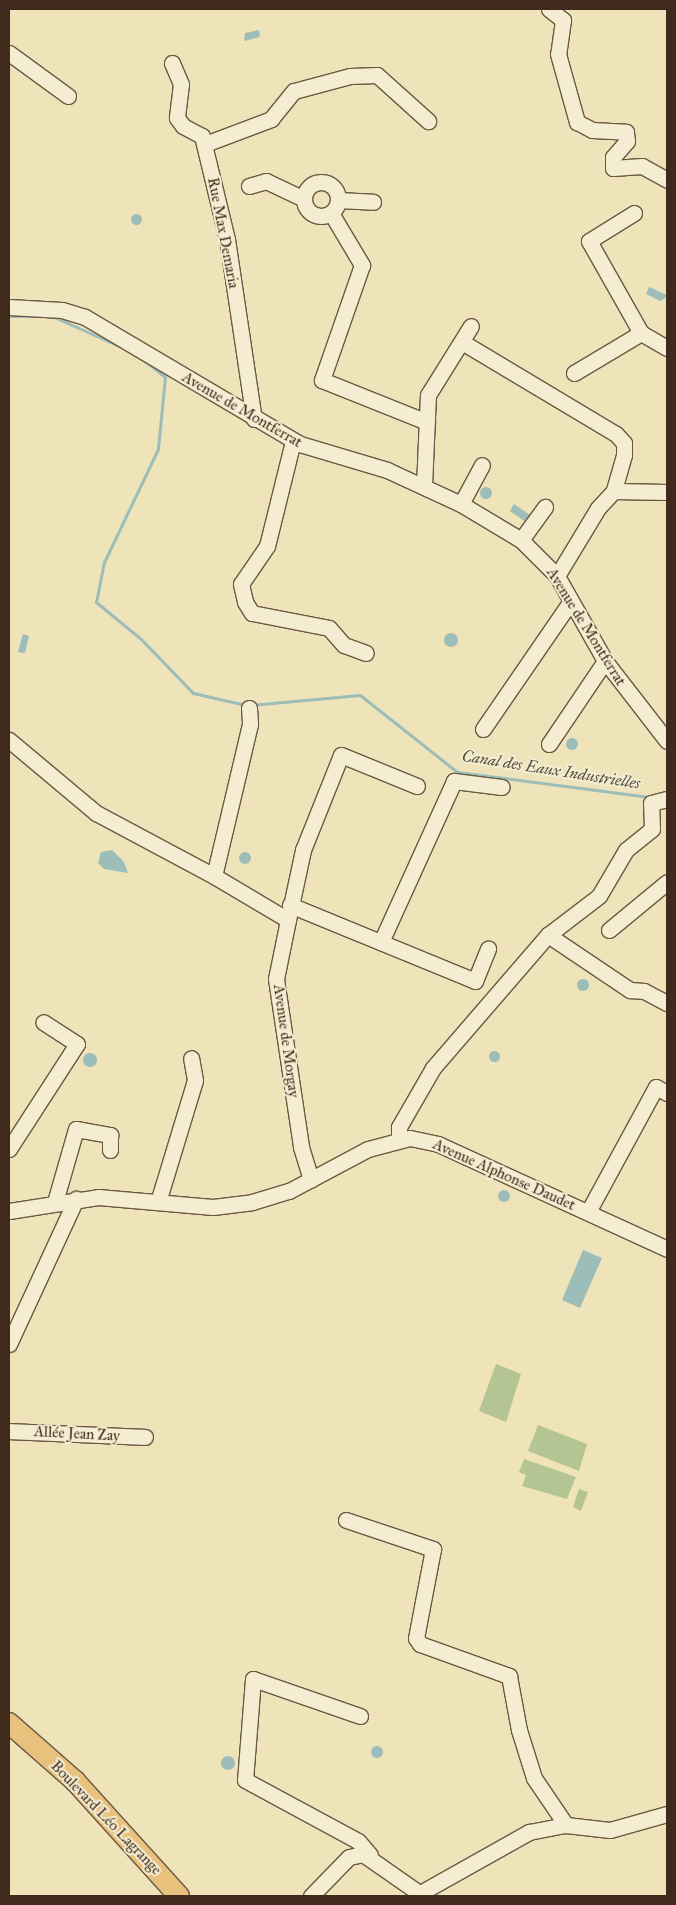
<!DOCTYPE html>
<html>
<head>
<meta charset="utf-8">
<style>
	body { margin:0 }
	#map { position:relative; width:676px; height:1905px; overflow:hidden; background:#efe3ba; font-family:"IM FELL Great Primer",serif }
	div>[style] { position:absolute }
	.green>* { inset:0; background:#b4c593 }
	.water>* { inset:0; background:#9cbdb8 }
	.round { border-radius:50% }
	.stream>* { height:3px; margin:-1.5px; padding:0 1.5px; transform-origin:1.5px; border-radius:1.5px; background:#9cbdb8 }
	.roads { filter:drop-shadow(1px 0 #6b5843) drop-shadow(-1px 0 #6b5843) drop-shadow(0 1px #6b5843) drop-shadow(0 -1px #6b5843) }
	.minor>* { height:15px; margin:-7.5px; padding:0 7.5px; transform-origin:7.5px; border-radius:7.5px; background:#f5edd2 }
	.minor>.ring { margin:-7.5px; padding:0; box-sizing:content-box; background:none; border:15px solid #f5edd2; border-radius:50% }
	.major>* { height:20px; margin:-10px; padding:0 10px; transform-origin:10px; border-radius:10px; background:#e8c27d }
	span { translate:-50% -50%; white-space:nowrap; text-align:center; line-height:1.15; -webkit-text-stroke:4px #f5edd2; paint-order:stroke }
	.street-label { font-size:15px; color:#3f2a1b }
	.water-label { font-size:16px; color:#564f42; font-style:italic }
	.frame { position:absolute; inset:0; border:10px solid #3f2a1b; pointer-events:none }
</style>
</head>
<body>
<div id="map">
	<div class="green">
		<i style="clip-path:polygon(496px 1364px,521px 1374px,506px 1422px,479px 1411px)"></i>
		<i style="clip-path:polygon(538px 1425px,587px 1444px,579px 1471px,528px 1451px)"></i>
		<i style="clip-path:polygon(524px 1459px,576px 1477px,567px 1499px,522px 1486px,526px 1475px,519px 1472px)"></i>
		<i style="clip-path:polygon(579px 1489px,588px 1492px,581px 1511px,573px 1507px)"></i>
	</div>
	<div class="water">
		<i style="clip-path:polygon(259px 30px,260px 37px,244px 41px,245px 33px)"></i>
		<i class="round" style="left:130.5px;top:213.5px;width:11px;height:11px"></i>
		<i style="clip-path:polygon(649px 287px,667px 295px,665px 298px,660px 301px,646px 294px)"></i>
		<i class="round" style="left:480px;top:487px;width:12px;height:12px"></i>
		<i style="clip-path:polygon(514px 504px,530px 515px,526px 522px,510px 511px)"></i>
		<i class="round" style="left:444px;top:633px;width:14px;height:14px"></i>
		<i style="clip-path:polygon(23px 634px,29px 636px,25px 653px,18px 652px)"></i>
		<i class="round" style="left:566px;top:738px;width:12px;height:12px"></i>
		<i style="clip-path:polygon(112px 850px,124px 862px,128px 873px,104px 869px,98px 863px,101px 852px)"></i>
		<i class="round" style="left:239px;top:852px;width:12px;height:12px"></i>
		<i class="round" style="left:577px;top:979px;width:12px;height:12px"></i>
		<i class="round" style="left:488.5px;top:1050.5px;width:11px;height:11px"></i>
		<i class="round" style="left:83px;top:1053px;width:14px;height:14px"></i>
		<i class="round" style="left:498px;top:1190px;width:12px;height:12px"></i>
		<i style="clip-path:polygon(583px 1250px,602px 1258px,580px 1308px,562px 1300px)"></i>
		<i class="round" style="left:371px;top:1746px;width:12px;height:12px"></i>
		<i class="round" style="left:221px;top:1756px;width:14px;height:14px"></i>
	</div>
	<div class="stream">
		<i style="left:9px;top:316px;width:24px"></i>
		<i style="left:54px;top:317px;width:71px;rotate:24deg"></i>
		<i style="left:144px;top:360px;width:27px;rotate:39deg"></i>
		<i style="left:165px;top:377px;width:72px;rotate:95.6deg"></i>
		<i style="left:158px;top:449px;width:125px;rotate:115.5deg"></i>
		<i style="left:104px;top:562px;width:41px;rotate:101.3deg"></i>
		<i style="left:96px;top:602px;width:58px;rotate:39.4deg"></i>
		<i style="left:141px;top:639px;width:75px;rotate:46.1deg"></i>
		<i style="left:193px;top:693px;width:54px;rotate:12.8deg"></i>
		<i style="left:252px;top:705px;width:108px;rotate:-5.3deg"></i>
		<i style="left:360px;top:695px;width:124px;rotate:38.4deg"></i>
		<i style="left:457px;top:772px;width:194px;rotate:7.4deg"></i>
	</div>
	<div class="roads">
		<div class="minor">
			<i style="left:549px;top:9px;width:18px;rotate:38deg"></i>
			<i style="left:563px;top:20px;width:34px;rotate:98deg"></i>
			<i style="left:558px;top:54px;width:71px;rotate:74.4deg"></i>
			<i style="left:577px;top:122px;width:17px;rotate:28deg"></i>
			<i style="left:592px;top:130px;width:34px;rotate:3deg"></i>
			<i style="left:626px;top:132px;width:9px;rotate:84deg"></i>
			<i style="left:627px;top:141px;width:21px;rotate:131deg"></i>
			<i style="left:613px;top:157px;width:11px;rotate:90deg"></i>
			<i style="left:613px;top:168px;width:29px;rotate:-4deg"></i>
			<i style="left:642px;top:166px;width:29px;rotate:29deg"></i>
			<i style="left:9px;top:53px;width:73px;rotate:36.1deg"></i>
			<i style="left:172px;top:63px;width:23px;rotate:67deg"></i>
			<i style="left:181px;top:84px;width:34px;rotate:97deg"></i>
			<i style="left:177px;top:118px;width:10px;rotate:53deg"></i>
			<i style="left:183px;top:126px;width:21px;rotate:28deg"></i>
			<i style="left:202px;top:136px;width:106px;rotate:76.4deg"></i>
			<i style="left:227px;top:239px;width:182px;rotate:81.5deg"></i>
			<i style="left:205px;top:144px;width:71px;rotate:-20.7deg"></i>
			<i style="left:271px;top:119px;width:36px;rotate:-51deg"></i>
			<i style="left:294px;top:91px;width:58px;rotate:-15deg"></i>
			<i style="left:350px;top:76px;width:27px;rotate:-2deg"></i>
			<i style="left:377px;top:75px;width:69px;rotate:42deg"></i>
			<i class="ring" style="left:304px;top:182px;width:19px;height:19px"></i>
			<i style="left:249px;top:186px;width:18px;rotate:-16deg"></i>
			<i style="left:266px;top:181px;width:42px;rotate:25.3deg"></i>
			<i style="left:338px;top:200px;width:35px;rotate:3deg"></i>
			<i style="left:331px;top:213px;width:61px;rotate:59.2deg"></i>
			<i style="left:362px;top:265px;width:122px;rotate:109.2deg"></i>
			<i style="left:322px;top:380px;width:113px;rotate:21.8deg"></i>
			<i style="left:634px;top:213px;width:53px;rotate:148.1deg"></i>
			<i style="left:589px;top:241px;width:106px;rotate:60.5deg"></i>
			<i style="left:9px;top:307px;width:53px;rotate:3.2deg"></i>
			<i style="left:62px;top:310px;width:24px;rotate:17deg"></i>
			<i style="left:85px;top:317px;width:250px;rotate:30.6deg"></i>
			<i style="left:300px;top:444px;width:91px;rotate:16.6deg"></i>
			<i style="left:387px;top:470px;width:81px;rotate:24.7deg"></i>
			<i style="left:461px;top:504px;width:70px;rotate:31deg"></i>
			<i style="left:521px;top:540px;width:51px;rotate:45deg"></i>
			<i style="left:557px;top:576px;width:98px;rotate:60.5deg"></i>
			<i style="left:605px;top:661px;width:101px;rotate:52.2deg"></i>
			<i style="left:462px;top:342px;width:179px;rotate:30.9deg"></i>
			<i style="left:616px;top:434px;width:12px;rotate:48deg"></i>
			<i style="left:624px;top:443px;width:12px;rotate:90deg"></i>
			<i style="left:624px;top:455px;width:37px;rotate:106deg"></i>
			<i style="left:574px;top:373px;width:78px;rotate:-30.8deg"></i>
			<i style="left:641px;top:333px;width:30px;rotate:30deg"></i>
			<i style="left:293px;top:441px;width:108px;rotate:103.9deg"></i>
			<i style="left:267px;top:546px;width:46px;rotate:124.4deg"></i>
			<i style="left:241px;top:584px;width:18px;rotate:77deg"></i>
			<i style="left:245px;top:602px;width:13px;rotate:58deg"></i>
			<i style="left:252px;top:613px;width:78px;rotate:11deg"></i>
			<i style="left:329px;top:628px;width:23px;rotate:49deg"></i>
			<i style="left:344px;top:645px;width:23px;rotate:20deg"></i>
			<i style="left:424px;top:486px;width:91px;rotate:-87.5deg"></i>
			<i style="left:428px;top:395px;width:81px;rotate:-58.1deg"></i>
			<i style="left:461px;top:504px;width:44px;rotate:-61.7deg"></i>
			<i style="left:521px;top:540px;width:41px;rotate:-54deg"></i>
			<i style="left:557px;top:576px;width:79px;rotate:-58.9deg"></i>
			<i style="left:598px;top:508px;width:23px;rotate:-47deg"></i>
			<i style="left:614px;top:491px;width:53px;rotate:1.1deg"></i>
			<i style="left:249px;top:708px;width:16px;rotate:86deg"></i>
			<i style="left:250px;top:724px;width:156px;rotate:103.3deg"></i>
			<i style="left:214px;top:876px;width:86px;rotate:30.7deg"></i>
			<i style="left:288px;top:920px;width:60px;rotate:101.5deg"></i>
			<i style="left:276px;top:979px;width:170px;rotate:81.5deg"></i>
			<i style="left:301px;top:1147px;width:34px;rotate:73deg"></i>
			<i style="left:483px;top:729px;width:155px;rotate:-55.5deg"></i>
			<i style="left:9px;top:740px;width:114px;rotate:40deg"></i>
			<i style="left:96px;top:813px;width:134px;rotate:28.1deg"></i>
			<i style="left:549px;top:744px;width:100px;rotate:-56deg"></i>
			<i style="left:290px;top:905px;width:200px;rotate:22.3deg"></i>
			<i style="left:475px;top:981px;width:35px;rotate:-68deg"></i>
			<i style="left:288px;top:920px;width:72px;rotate:-77.9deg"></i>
			<i style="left:303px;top:850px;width:102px;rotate:-68.2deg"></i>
			<i style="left:341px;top:755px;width:82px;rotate:22.2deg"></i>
			<i style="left:609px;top:930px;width:75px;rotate:-39.6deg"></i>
			<i style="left:548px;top:935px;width:99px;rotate:33.9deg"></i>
			<i style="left:630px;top:990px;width:14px;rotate:4deg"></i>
			<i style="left:644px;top:991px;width:26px;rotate:28deg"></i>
			<i style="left:381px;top:942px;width:177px;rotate:-65.6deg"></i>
			<i style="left:454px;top:781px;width:48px;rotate:7.1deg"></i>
			<i style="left:399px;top:1139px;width:12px;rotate:-90deg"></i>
			<i style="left:399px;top:1127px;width:68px;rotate:-60deg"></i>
			<i style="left:433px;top:1068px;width:176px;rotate:-49.2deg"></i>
			<i style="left:548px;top:935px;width:64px;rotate:-37.4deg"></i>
			<i style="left:599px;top:896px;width:53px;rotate:-59.6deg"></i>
			<i style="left:626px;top:850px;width:33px;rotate:-39deg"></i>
			<i style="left:652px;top:829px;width:26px;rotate:-92deg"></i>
			<i style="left:651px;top:803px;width:16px;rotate:-14deg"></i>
			<i style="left:9px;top:1149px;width:125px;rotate:-57.1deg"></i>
			<i style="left:77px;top:1044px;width:40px;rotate:-147.1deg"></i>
			<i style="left:55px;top:1202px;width:76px;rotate:-74deg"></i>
			<i style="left:76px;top:1129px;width:35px;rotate:10deg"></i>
			<i style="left:110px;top:1135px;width:15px;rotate:90deg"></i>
			<i style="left:158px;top:1202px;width:127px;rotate:-73.1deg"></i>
			<i style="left:195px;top:1080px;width:22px;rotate:-100deg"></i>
			<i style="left:9px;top:1211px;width:90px;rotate:-8.9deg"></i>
			<i style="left:98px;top:1197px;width:115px;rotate:5deg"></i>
			<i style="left:213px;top:1207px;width:39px;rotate:-7deg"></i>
			<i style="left:252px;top:1202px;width:39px;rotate:-17deg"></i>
			<i style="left:289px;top:1191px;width:89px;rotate:-28deg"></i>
			<i style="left:368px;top:1149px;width:43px;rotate:-14.7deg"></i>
			<i style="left:410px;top:1138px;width:29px;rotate:12deg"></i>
			<i style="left:438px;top:1144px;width:252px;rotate:24.6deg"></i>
			<i style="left:588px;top:1212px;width:142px;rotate:-61.5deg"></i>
			<i style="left:656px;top:1087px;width:13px;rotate:29deg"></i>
			<i style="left:9px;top:1344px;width:160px;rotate:-65.2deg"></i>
			<i style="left:9px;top:1431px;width:136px;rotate:2.5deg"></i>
			<i style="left:346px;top:1520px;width:92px;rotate:18.4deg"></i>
			<i style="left:433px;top:1549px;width:91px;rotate:100.8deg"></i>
			<i style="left:416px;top:1638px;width:7px;rotate:56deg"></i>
			<i style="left:420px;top:1644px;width:95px;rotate:19.8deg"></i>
			<i style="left:509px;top:1676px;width:55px;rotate:79.5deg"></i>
			<i style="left:519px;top:1730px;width:50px;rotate:72.6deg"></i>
			<i style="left:534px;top:1778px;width:57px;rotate:55.8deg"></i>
			<i style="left:360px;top:1716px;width:113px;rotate:-160.9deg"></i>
			<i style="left:253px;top:1679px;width:101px;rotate:94.5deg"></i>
			<i style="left:245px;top:1780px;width:128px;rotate:28.4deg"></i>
			<i style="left:358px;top:1841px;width:18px;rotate:49deg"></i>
			<i style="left:311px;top:1896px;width:54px;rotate:-45.7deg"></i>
			<i style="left:349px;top:1857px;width:14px;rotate:-12deg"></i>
			<i style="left:363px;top:1854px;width:68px;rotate:34.9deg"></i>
			<i style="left:415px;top:1896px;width:131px;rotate:-29.3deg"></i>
			<i style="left:529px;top:1832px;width:38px;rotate:-11deg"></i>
			<i style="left:566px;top:1825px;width:44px;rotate:6.5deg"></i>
			<i style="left:610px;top:1830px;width:59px;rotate:-15.7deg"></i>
		</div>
		<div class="major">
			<i style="left:9px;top:1723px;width:88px;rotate:41.3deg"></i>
			<i style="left:75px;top:1781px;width:155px;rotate:47.9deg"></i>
		</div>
	</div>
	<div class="street-label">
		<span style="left:223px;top:233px;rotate:79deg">Rue Max Demaria</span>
		<span style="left:242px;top:410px;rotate:30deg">Avenue de Montferrat</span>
		<span style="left:586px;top:627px;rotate:58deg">Avenue de Montferrat</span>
		<span style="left:286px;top:1041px;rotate:82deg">Avenue de Morgay</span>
		<span style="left:504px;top:1175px;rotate:24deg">Avenue Alphonse Daudet</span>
		<span style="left:77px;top:1434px;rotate:3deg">Allée Jean Zay</span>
		<span style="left:106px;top:1818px;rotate:46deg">Boulevard Léo Lagrange</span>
	</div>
	<div class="water-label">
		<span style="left:551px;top:770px;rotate:9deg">Canal des Eaux Industrielles</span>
	</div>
	<div class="frame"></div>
</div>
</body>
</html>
